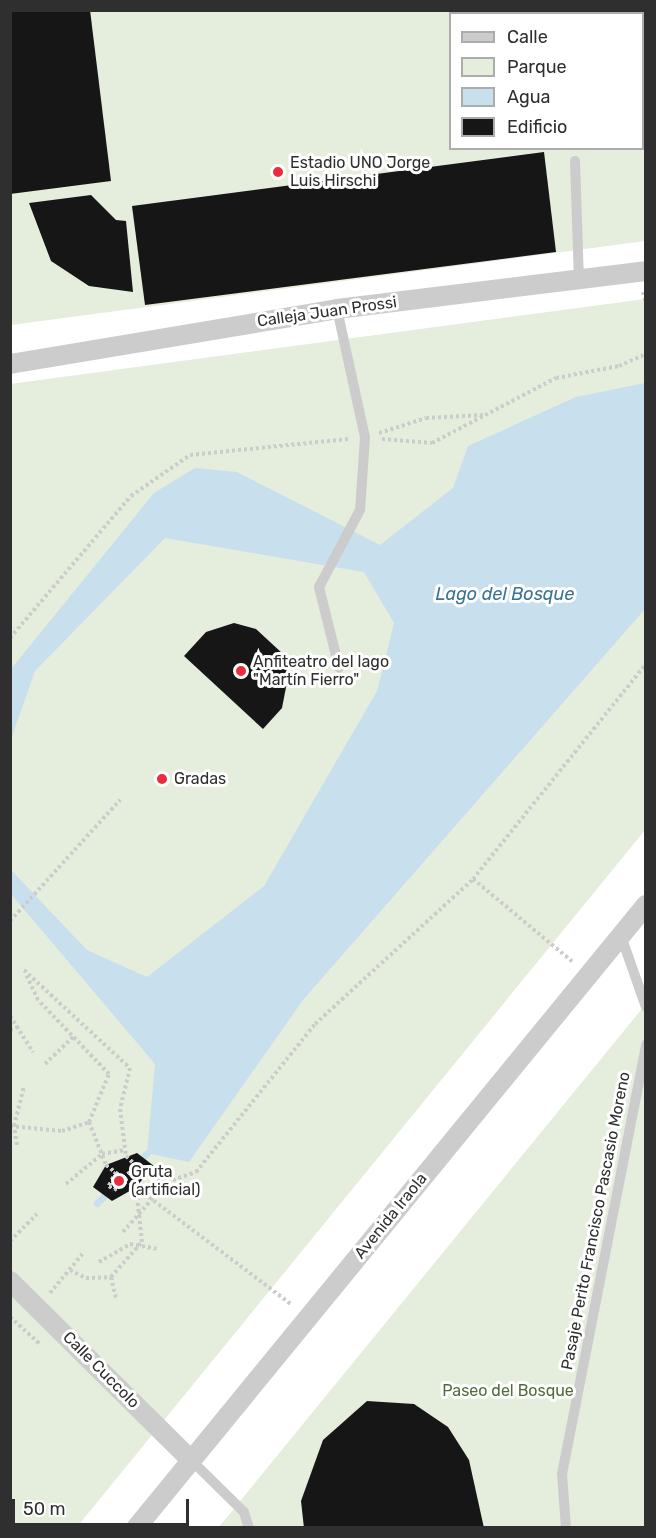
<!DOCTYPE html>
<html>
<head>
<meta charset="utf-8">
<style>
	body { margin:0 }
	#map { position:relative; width:656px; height:1538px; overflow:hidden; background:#fff; font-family:Rubik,sans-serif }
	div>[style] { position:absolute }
	.green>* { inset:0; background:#e5eddc }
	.water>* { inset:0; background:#c8dfed }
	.stream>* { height:7px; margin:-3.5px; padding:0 3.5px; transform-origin:3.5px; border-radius:3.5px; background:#c8dfed }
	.building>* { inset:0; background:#161616 }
	.path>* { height:4px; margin-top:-2px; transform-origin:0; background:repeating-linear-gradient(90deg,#ccc 0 3px,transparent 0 6px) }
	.lane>* { height:10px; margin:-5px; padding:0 5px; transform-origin:5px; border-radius:5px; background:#ccc }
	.street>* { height:20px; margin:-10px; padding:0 10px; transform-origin:10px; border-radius:10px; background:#ccc }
	.path-bridge>* { height:4px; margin-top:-2px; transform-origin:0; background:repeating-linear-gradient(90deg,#ccc 0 3px,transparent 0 6px) }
	.dots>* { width:16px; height:16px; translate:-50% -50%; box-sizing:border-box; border:3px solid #fff; border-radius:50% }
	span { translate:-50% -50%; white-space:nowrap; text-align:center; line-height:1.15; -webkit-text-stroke:6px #fff; paint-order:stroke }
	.poi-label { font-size:16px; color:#2f2f2f }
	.left { translate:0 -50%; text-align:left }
	.street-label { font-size:16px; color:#2f2f2f }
	.park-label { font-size:16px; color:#536c3b }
	.water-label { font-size:18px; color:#3a7394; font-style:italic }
	.frame { position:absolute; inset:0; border:12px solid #2f2f2f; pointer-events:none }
	.legend { position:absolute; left:449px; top:12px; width:195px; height:138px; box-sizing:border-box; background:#fff; border:2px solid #acacac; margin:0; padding:8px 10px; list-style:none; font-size:18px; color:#2f2f2f }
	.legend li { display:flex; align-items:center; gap:12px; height:30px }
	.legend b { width:30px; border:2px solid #acacac }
	.scale { position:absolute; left:12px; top:1499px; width:177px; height:27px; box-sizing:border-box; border:3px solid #2f2f2f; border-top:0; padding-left:8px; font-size:18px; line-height:21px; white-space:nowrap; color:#2f2f2f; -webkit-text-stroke:4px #fff; paint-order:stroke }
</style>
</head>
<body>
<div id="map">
	<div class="green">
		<i style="clip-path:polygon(evenodd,10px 11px,645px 11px,645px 241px,11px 325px,10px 11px,450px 14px,642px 14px,642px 148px,450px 148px,450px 14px)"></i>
		<i style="clip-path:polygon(645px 299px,645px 830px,77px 1527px,11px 1527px,10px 384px)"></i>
		<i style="clip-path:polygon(645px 1005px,645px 1527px,219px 1527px)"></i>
	</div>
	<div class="water">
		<i style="clip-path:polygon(645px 383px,645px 609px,303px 1000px,189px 1162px,147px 1153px,155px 1064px,11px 894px,11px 870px,87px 950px,147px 977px,264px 886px,377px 691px,394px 623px,364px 572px,165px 538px,35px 671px,11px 739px,11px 669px,154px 493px,195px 468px,237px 472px,380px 545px,453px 488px,468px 446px,576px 397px)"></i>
	</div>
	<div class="stream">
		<i style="left:137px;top:1163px;width:14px;rotate:-45deg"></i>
		<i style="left:97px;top:1203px;width:18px;rotate:-45deg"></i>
	</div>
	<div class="building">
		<i style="clip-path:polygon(10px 10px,90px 10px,111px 181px,10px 194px)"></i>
		<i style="clip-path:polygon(520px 10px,646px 10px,646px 120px,642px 14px)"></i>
		<i style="clip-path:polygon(544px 152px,556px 252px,145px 305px,132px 206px)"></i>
		<i style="clip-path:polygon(91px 195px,116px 220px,126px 221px,133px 292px,89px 286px,51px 261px,29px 203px)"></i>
		<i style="clip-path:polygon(234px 623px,256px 629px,283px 654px,288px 677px,282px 708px,263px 729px,184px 656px,206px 632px)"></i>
		<i style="clip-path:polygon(137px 1153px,154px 1166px,135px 1188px,112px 1201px,93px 1187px,106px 1165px)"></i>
		<i style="clip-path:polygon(367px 1401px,414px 1404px,448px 1427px,469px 1460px,484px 1528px,304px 1528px,301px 1501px,323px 1440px)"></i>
	</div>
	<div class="path">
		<i style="left:643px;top:292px;width:11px;rotate:75deg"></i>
		<i style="left:379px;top:433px;width:49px;rotate:-17.7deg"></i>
		<i style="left:426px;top:418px;width:57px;rotate:-3deg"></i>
		<i style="left:382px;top:439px;width:50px;rotate:4.6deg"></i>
		<i style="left:432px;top:443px;width:140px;rotate:-27.7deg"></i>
		<i style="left:556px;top:378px;width:64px;rotate:-10.8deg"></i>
		<i style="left:619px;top:366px;width:30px;rotate:-24deg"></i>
		<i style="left:10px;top:638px;width:187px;rotate:-49.6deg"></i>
		<i style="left:131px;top:496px;width:72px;rotate:-34.8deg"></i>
		<i style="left:190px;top:455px;width:159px;rotate:-5.8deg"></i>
		<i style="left:473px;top:879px;width:131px;rotate:39.7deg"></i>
		<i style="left:10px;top:921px;width:164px;rotate:-47.7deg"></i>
		<i style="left:24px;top:970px;width:144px;rotate:42.8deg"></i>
		<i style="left:130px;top:1068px;width:42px;rotate:103.7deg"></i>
		<i style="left:120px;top:1109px;width:47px;rotate:82.7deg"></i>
		<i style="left:126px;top:1156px;width:28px;rotate:44deg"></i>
		<i style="left:146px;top:1175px;width:22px;rotate:18deg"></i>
		<i style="left:167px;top:1182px;width:31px;rotate:-19deg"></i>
		<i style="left:196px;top:1172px;width:190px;rotate:-51.2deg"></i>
		<i style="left:315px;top:1024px;width:214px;rotate:-42.5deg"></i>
		<i style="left:473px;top:879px;width:276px;rotate:-51.2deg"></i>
		<i style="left:10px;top:1016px;width:43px;rotate:57.4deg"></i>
		<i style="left:10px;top:1030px;width:9px;rotate:-21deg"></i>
		<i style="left:45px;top:1064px;width:39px;rotate:-44deg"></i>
		<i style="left:10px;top:1073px;width:2px"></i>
		<i style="left:89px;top:1122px;width:46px;rotate:68.4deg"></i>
		<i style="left:106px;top:1165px;width:18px;rotate:38deg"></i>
		<i style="left:10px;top:1126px;width:52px;rotate:5.5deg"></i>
		<i style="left:62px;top:1131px;width:28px;rotate:-18deg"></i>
		<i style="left:89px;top:1122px;width:52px;rotate:-67.4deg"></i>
		<i style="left:109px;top:1074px;width:103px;rotate:-133.8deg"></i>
		<i style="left:38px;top:1000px;width:29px;rotate:-115deg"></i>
		<i style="left:17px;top:1145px;width:19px;rotate:-99deg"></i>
		<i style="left:14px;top:1126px;width:41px;rotate:-76deg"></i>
		<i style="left:116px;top:1172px;width:16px;rotate:117deg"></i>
		<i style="left:109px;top:1186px;width:6px;rotate:39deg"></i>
		<i style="left:114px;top:1190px;width:16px;rotate:-35deg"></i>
		<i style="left:125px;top:1179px;width:209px;rotate:37deg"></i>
		<i style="left:66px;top:1184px;width:47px;rotate:-39.8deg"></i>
		<i style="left:102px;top:1154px;width:23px;rotate:-10deg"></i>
		<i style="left:123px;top:1232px;width:67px;rotate:-48.7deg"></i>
		<i style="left:10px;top:1241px;width:38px;rotate:-45deg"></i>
		<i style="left:99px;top:1262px;width:36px;rotate:-30deg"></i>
		<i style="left:130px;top:1244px;width:27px;rotate:10deg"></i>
		<i style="left:70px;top:1270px;width:18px;rotate:27deg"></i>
		<i style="left:86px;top:1278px;width:25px;rotate:-2deg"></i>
		<i style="left:111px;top:1277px;width:47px;rotate:-48.5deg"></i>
		<i style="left:142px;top:1242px;width:74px;rotate:-96.2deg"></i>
		<i style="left:134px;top:1168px;width:30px;rotate:135deg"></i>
		<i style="left:111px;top:1277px;width:23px;rotate:77deg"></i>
		<i style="left:50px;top:1293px;width:53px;rotate:-50.3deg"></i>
		<i style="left:10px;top:1317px;width:42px;rotate:42.1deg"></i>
	</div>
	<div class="lane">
		<i style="left:575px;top:161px;width:118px;rotate:88.1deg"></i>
		<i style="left:337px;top:309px;width:131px;rotate:77.7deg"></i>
		<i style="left:365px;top:437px;width:73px;rotate:93.9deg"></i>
		<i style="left:360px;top:510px;width:87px;rotate:118deg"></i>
		<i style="left:319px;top:587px;width:83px;rotate:76.1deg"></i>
		<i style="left:621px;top:936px;width:75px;rotate:70.6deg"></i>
		<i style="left:191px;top:1460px;width:74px;rotate:44.5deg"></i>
		<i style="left:244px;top:1512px;width:17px;rotate:73deg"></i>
		<i style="left:566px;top:1528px;width:54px;rotate:-94.2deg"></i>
		<i style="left:562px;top:1474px;width:438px;rotate:-78.9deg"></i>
	</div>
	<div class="street">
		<i style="left:10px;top:364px;width:332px;rotate:-9.5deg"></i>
		<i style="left:337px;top:309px;width:311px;rotate:-7deg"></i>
		<i style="left:10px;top:1281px;width:255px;rotate:44.7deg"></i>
		<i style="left:136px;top:1528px;width:805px;rotate:-50.7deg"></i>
	</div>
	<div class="path-bridge">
		<i style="left:120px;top:1176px;width:6px;rotate:31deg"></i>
	</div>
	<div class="dots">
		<i style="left:278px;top:172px;background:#eb2c3f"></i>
		<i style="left:241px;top:671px;background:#eb2c3f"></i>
		<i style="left:162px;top:779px;background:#eb2c3f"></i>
		<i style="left:119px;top:1181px;background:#eb2c3f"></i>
	</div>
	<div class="poi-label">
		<span class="left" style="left:290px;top:172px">Estadio UNO Jorge<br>Luis Hirschi</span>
		<span class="left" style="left:253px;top:671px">Anfiteatro del lago<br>"Martín Fierro"</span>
		<span class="left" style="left:174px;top:779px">Gradas</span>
		<span class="left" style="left:131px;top:1181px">Gruta<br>(artificial)</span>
	</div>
	<div class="street-label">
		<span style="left:327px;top:312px;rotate:-8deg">Calleja Juan Prossi</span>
		<span style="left:391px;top:1216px;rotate:-51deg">Avenida Iraola</span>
		<span style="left:596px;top:1221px;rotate:-79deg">Pasaje Perito Francisco Pascasio Moreno</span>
		<span style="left:101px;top:1370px;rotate:45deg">Calle Cuccolo</span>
	</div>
	<div class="park-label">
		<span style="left:508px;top:1391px">Paseo del Bosque</span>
	</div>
	<div class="water-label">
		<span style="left:505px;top:594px">Lago del Bosque</span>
	</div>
	<div class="frame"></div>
	<ul class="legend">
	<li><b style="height:8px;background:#ccc"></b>Calle</li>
	<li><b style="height:16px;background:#e5eddc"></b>Parque</li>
	<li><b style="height:16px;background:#c8dfed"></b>Agua</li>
	<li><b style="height:16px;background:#161616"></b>Edificio</li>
	</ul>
	<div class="scale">50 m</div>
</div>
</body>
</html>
